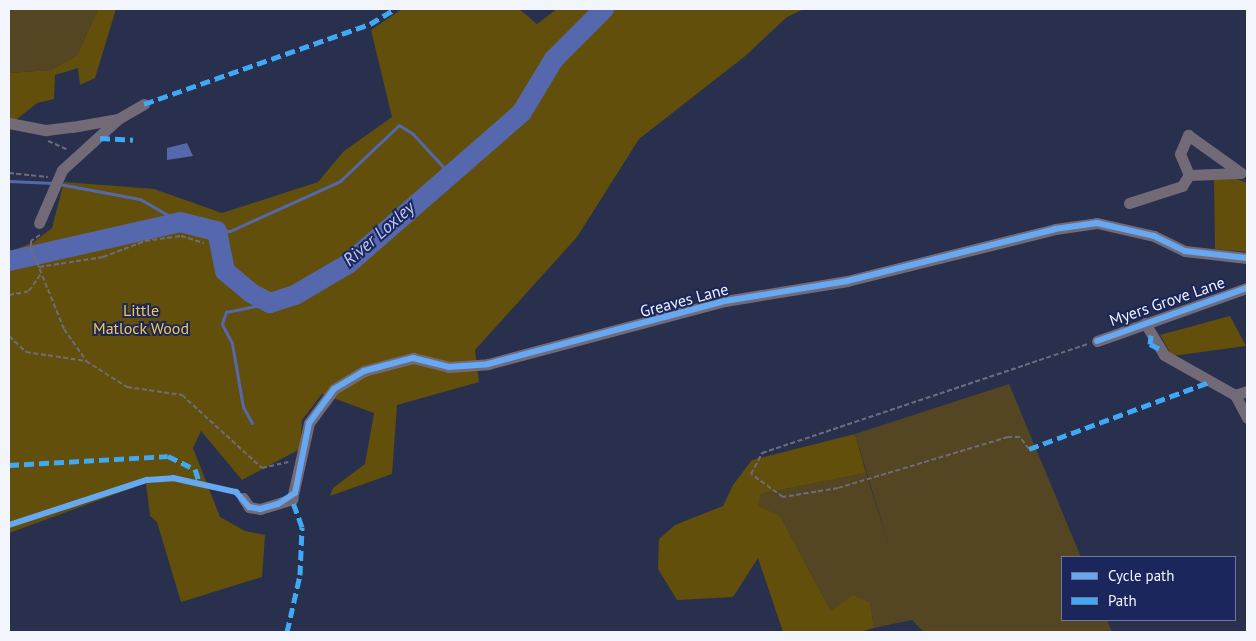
<!DOCTYPE html>
<html>
<head>
<meta charset="utf-8">
<style>
	body { margin:0 }
	#map { position:relative; width:1256px; height:641px; overflow:hidden; background:#29304d; font-family:"PT Sans",sans-serif }
	div>[style] { position:absolute }
	.green>* { inset:0; background:#544622 }
	.forest>* { inset:0; background:#624f0b }
	.water>* { inset:0; background:#5568ad }
	.stream>* { height:3px; margin:-1.5px; padding:0 1.5px; transform-origin:1.5px; border-radius:1.5px; background:#5568ad }
	.river>* { height:20px; margin:-10px; padding:0 10px; transform-origin:10px; border-radius:10px; background:#5568ad }
	.path>* { height:2px; margin-top:-1px; transform-origin:0; background:repeating-linear-gradient(90deg,#6e6c7b 0 5px,transparent 0 7.5px) }
	.minor>* { height:11px; margin:-5.5px; padding:0 5.5px; transform-origin:5.5px; border-radius:5.5px; background:#726a77 }
	.quiet>* { height:5px; margin-top:-2.5px; transform-origin:0; background:repeating-linear-gradient(90deg,#3fa9f5 0 10px,transparent 0 15px) }
	.cycleway>* { height:6px; margin:-3px; padding:0 3px; transform-origin:3px; border-radius:3px; background:#66a8f1 }
	span { translate:-50% -50%; white-space:nowrap; text-align:center; line-height:1.15; -webkit-text-stroke:4px #1a265c; paint-order:stroke }
	.street-label { font-size:16px; color:#f2f5fc }
	.park-label { font-size:16px; color:#f3c94c }
	.water-label { font-size:18px; color:#bdcbf3; font-style:italic }
	.frame { position:absolute; inset:0; border:10px solid #f2f5fc; pointer-events:none }
	.legend { position:absolute; left:1061px; top:556px; width:175px; height:65px; box-sizing:border-box; background:#1a265c; border:1px solid #70799c; margin:0; padding:6px 9px; list-style:none; font-size:15px; color:#f2f5fc }
	.legend li { display:flex; align-items:center; gap:10px; height:25px }
	.legend b { width:25px; border:1px solid #70799c }
</style>
</head>
<body>
<div id="map">
	<div class="green">
		<i style="clip-path:polygon(9px 9px,98px 9px,77px 55px,51px 70px,9px 73px)"></i>
		<i style="clip-path:polygon(1009px 384px,1081px 557px,1062px 557px,1062px 620px,1107px 620px,1112px 632px,924px 632px,912px 620px,874px 628px,870px 603px,831px 611px,780px 516px,757px 507px,759px 494px,866px 473px,890px 549px,855px 434px)"></i>
	</div>
	<div class="forest">
		<i style="clip-path:polygon(98px 9px,116px 9px,95px 78px,80px 85px,78px 68px,55px 75px,54px 99px,37px 103px,17px 119px,9px 119px,9px 73px,51px 70px,77px 55px)"></i>
		<i style="clip-path:polygon(402px 9px,519px 9px,537px 24px,557px 9px,804px 9px,787px 17px,744px 57px,639px 139px,577px 237px,475px 350px,479px 382px,397px 405px,392px 474px,330px 496px,333px 488px,365px 464px,374px 413px,322px 394px,302px 420px,300px 449px,242px 480px,201px 431px,193px 448px,220px 517px,245px 531px,265px 535px,262px 577px,181px 602px,157px 522px,150px 516px,146px 483px,9px 533px,9px 252px,34px 242px,52px 228px,64px 182px,154px 189px,222px 213px,318px 182px,344px 151px,392px 117px,371px 30px)"></i>
		<i style="clip-path:polygon(1237px 179px,1247px 183px,1247px 252px,1215px 249px,1214px 180px)"></i>
		<i style="clip-path:polygon(1230px 316px,1246px 346px,1172px 356px,1160px 335px)"></i>
		<i style="clip-path:polygon(855px 434px,866px 473px,760px 494px,758px 506px,780px 516px,831px 611px,853px 595px,870px 603px,874px 628px,860px 632px,783px 632px,758px 558px,733px 597px,677px 600px,658px 569px,659px 539px,675px 525px,723px 506px,733px 485px,752px 460px)"></i>
	</div>
	<div class="water">
		<i style="clip-path:polygon(187px 143px,193px 156px,167px 160px,167px 148px)"></i>
	</div>
	<div class="stream">
		<i style="left:9px;top:181px;width:44px;rotate:2.6deg"></i>
		<i style="left:59px;top:184px;width:82px;rotate:10.5deg"></i>
		<i style="left:140px;top:199px;width:46px;rotate:29.9deg"></i>
		<i style="left:217px;top:231px;width:13px"></i>
		<i style="left:230px;top:231px;width:121px;rotate:-24.4deg"></i>
		<i style="left:340px;top:181px;width:81px;rotate:-43.5deg"></i>
		<i style="left:399px;top:125px;width:15px;rotate:32deg"></i>
		<i style="left:412px;top:133px;width:53px;rotate:47.3deg"></i>
		<i style="left:252px;top:423px;width:18px;rotate:-119deg"></i>
		<i style="left:243px;top:407px;width:65px;rotate:-99.8deg"></i>
		<i style="left:232px;top:343px;width:21px;rotate:-118deg"></i>
		<i style="left:222px;top:324px;width:13px;rotate:-72deg"></i>
		<i style="left:226px;top:312px;width:45px;rotate:-11.6deg"></i>
	</div>
	<div class="river">
		<i style="left:9px;top:261px;width:175px;rotate:-12.8deg"></i>
		<i style="left:180px;top:222px;width:38px;rotate:14deg"></i>
		<i style="left:217px;top:231px;width:41px;rotate:78.7deg"></i>
		<i style="left:225px;top:271px;width:34px;rotate:40deg"></i>
		<i style="left:251px;top:293px;width:21px;rotate:28deg"></i>
		<i style="left:270px;top:303px;width:26px;rotate:-18deg"></i>
		<i style="left:295px;top:295px;width:61px;rotate:-30.3deg"></i>
		<i style="left:348px;top:264px;width:231px;rotate:-41.1deg"></i>
		<i style="left:522px;top:112px;width:62px;rotate:-58.9deg"></i>
		<i style="left:554px;top:59px;width:71px;rotate:-45deg"></i>
	</div>
	<div class="path">
		<i style="left:48px;top:141px;width:22px;rotate:24deg"></i>
		<i style="left:9px;top:173px;width:39px;rotate:6deg"></i>
		<i style="left:40px;top:235px;width:11px;rotate:146deg"></i>
		<i style="left:31px;top:241px;width:7px;rotate:90deg"></i>
		<i style="left:31px;top:248px;width:87px;rotate:67.8deg"></i>
		<i style="left:64px;top:329px;width:39px;rotate:55deg"></i>
		<i style="left:86px;top:361px;width:49px;rotate:32.4deg"></i>
		<i style="left:127px;top:387px;width:56px;rotate:8.3deg"></i>
		<i style="left:182px;top:395px;width:108px;rotate:42.4deg"></i>
		<i style="left:262px;top:468px;width:27px;rotate:-13deg"></i>
		<i style="left:39px;top:267px;width:65px;rotate:-8.9deg"></i>
		<i style="left:103px;top:257px;width:45px;rotate:-20.9deg"></i>
		<i style="left:145px;top:241px;width:36px;rotate:-8deg"></i>
		<i style="left:181px;top:236px;width:24px;rotate:17deg"></i>
		<i style="left:9px;top:295px;width:20px;rotate:-11deg"></i>
		<i style="left:29px;top:291px;width:21px;rotate:-55deg"></i>
		<i style="left:9px;top:336px;width:23px;rotate:43deg"></i>
		<i style="left:26px;top:352px;width:61px;rotate:8.5deg"></i>
		<i style="left:1029px;top:449px;width:15px;rotate:-127deg"></i>
		<i style="left:1020px;top:437px;width:12px;rotate:180deg"></i>
		<i style="left:1008px;top:437px;width:177px;rotate:163.3deg"></i>
		<i style="left:838px;top:488px;width:56px;rotate:170.7deg"></i>
		<i style="left:783px;top:497px;width:39px;rotate:-144deg"></i>
		<i style="left:751px;top:474px;width:24px;rotate:-62deg"></i>
		<i style="left:762px;top:453px;width:343px;rotate:-18.5deg"></i>
		<i style="left:1186px;top:632px;width:17px"></i>
	</div>
	<div class="minor">
		<i style="left:9px;top:123px;width:38px;rotate:11deg"></i>
		<i style="left:46px;top:130px;width:26px;rotate:-7deg"></i>
		<i style="left:72px;top:127px;width:47px;rotate:-9.9deg"></i>
		<i style="left:118px;top:119px;width:30px;rotate:-30deg"></i>
		<i style="left:1189px;top:175px;width:51px;rotate:-2.2deg"></i>
		<i style="left:1129px;top:203px;width:56px;rotate:-17.8deg"></i>
		<i style="left:1182px;top:186px;width:13px;rotate:-58deg"></i>
		<i style="left:1189px;top:175px;width:23px;rotate:-113deg"></i>
		<i style="left:1180px;top:154px;width:21px;rotate:-67deg"></i>
		<i style="left:1188px;top:135px;width:65px;rotate:35.6deg"></i>
		<i style="left:39px;top:223px;width:58px;rotate:-66.5deg"></i>
		<i style="left:62px;top:170px;width:76px;rotate:-42.3deg"></i>
		<i style="left:1145px;top:323px;width:37px;rotate:59deg"></i>
		<i style="left:1164px;top:355px;width:81px;rotate:29.4deg"></i>
		<i style="left:1235px;top:395px;width:26px;rotate:62deg"></i>
		<i style="left:1097px;top:341px;width:159px;rotate:-19.5deg"></i>
		<i style="left:1235px;top:395px;width:13px;rotate:-18deg"></i>
		<i style="left:243px;top:498px;width:11px;rotate:56deg"></i>
		<i style="left:249px;top:507px;width:11px;rotate:10deg"></i>
		<i style="left:260px;top:509px;width:34px;rotate:-17deg"></i>
		<i style="left:292px;top:499px;width:78px;rotate:-77.4deg"></i>
		<i style="left:309px;top:423px;width:42px;rotate:-53.7deg"></i>
		<i style="left:334px;top:389px;width:35px;rotate:-31deg"></i>
		<i style="left:364px;top:371px;width:51px;rotate:-14.9deg"></i>
		<i style="left:413px;top:358px;width:37px;rotate:14deg"></i>
		<i style="left:449px;top:367px;width:39px;rotate:-4deg"></i>
		<i style="left:488px;top:364px;width:245px;rotate:-14.9deg"></i>
		<i style="left:725px;top:301px;width:124px;rotate:-9.3deg"></i>
		<i style="left:847px;top:281px;width:214px;rotate:-14deg"></i>
		<i style="left:1055px;top:229px;width:42px;rotate:-8.1deg"></i>
		<i style="left:1097px;top:223px;width:58px;rotate:12.8deg"></i>
		<i style="left:1154px;top:236px;width:34px;rotate:26deg"></i>
		<i style="left:1185px;top:251px;width:62px;rotate:6.4deg"></i>
	</div>
	<div class="quiet">
		<i style="left:144px;top:104px;width:240px;rotate:-19.5deg"></i>
		<i style="left:370px;top:24px;width:29px;rotate:-31deg"></i>
		<i style="left:100px;top:138px;width:33px;rotate:3deg"></i>
		<i style="left:1151px;top:335px;width:9px;rotate:96deg"></i>
		<i style="left:1150px;top:344px;width:11px;rotate:27deg"></i>
		<i style="left:1029px;top:449px;width:192px;rotate:-20.4deg"></i>
		<i style="left:9px;top:465px;width:159px;rotate:-3.2deg"></i>
		<i style="left:168px;top:456px;width:30px;rotate:26deg"></i>
		<i style="left:195px;top:469px;width:13px;rotate:72deg"></i>
		<i style="left:287px;top:632px;width:58px;rotate:-77.2deg"></i>
		<i style="left:300px;top:575px;width:48px;rotate:-87.6deg"></i>
		<i style="left:302px;top:527px;width:30px;rotate:-110deg"></i>
	</div>
	<div class="cycleway">
		<i style="left:1097px;top:341px;width:159px;rotate:-19.5deg"></i>
		<i style="left:9px;top:525px;width:145px;rotate:-18.1deg"></i>
		<i style="left:147px;top:480px;width:26px;rotate:-4deg"></i>
		<i style="left:173px;top:478px;width:65px;rotate:12.5deg"></i>
		<i style="left:236px;top:492px;width:20px;rotate:49deg"></i>
		<i style="left:249px;top:507px;width:11px;rotate:10deg"></i>
		<i style="left:260px;top:509px;width:19px;rotate:-16deg"></i>
		<i style="left:278px;top:504px;width:20px;rotate:-33deg"></i>
		<i style="left:295px;top:493px;width:71px;rotate:-78.7deg"></i>
		<i style="left:309px;top:423px;width:42px;rotate:-53.7deg"></i>
		<i style="left:334px;top:389px;width:35px;rotate:-31deg"></i>
		<i style="left:364px;top:371px;width:51px;rotate:-14.9deg"></i>
		<i style="left:413px;top:358px;width:37px;rotate:14deg"></i>
		<i style="left:449px;top:367px;width:39px;rotate:-4deg"></i>
		<i style="left:488px;top:364px;width:245px;rotate:-14.9deg"></i>
		<i style="left:725px;top:301px;width:124px;rotate:-9.3deg"></i>
		<i style="left:847px;top:281px;width:214px;rotate:-14deg"></i>
		<i style="left:1055px;top:229px;width:42px;rotate:-8.1deg"></i>
		<i style="left:1097px;top:223px;width:58px;rotate:12.8deg"></i>
		<i style="left:1154px;top:236px;width:34px;rotate:26deg"></i>
		<i style="left:1185px;top:251px;width:62px;rotate:6.4deg"></i>
	</div>
	<div class="street-label">
		<span style="left:684px;top:300px;rotate:-15deg">Greaves Lane</span>
		<span style="left:1167px;top:301px;rotate:-19deg">Myers Grove Lane</span>
	</div>
	<div class="park-label">
		<span style="left:141px;top:319px">Little<br>Matlock Wood</span>
	</div>
	<div class="water-label">
		<span style="left:379px;top:234px;rotate:-41deg">River Loxley</span>
	</div>
	<div class="frame"></div>
	<ul class="legend">
	<li><b style="height:6px;background:#66a8f1"></b>Cycle path</li>
	<li><b style="height:6px;background:#3fa9f5"></b>Path</li>
	</ul>
</div>
</body>
</html>
